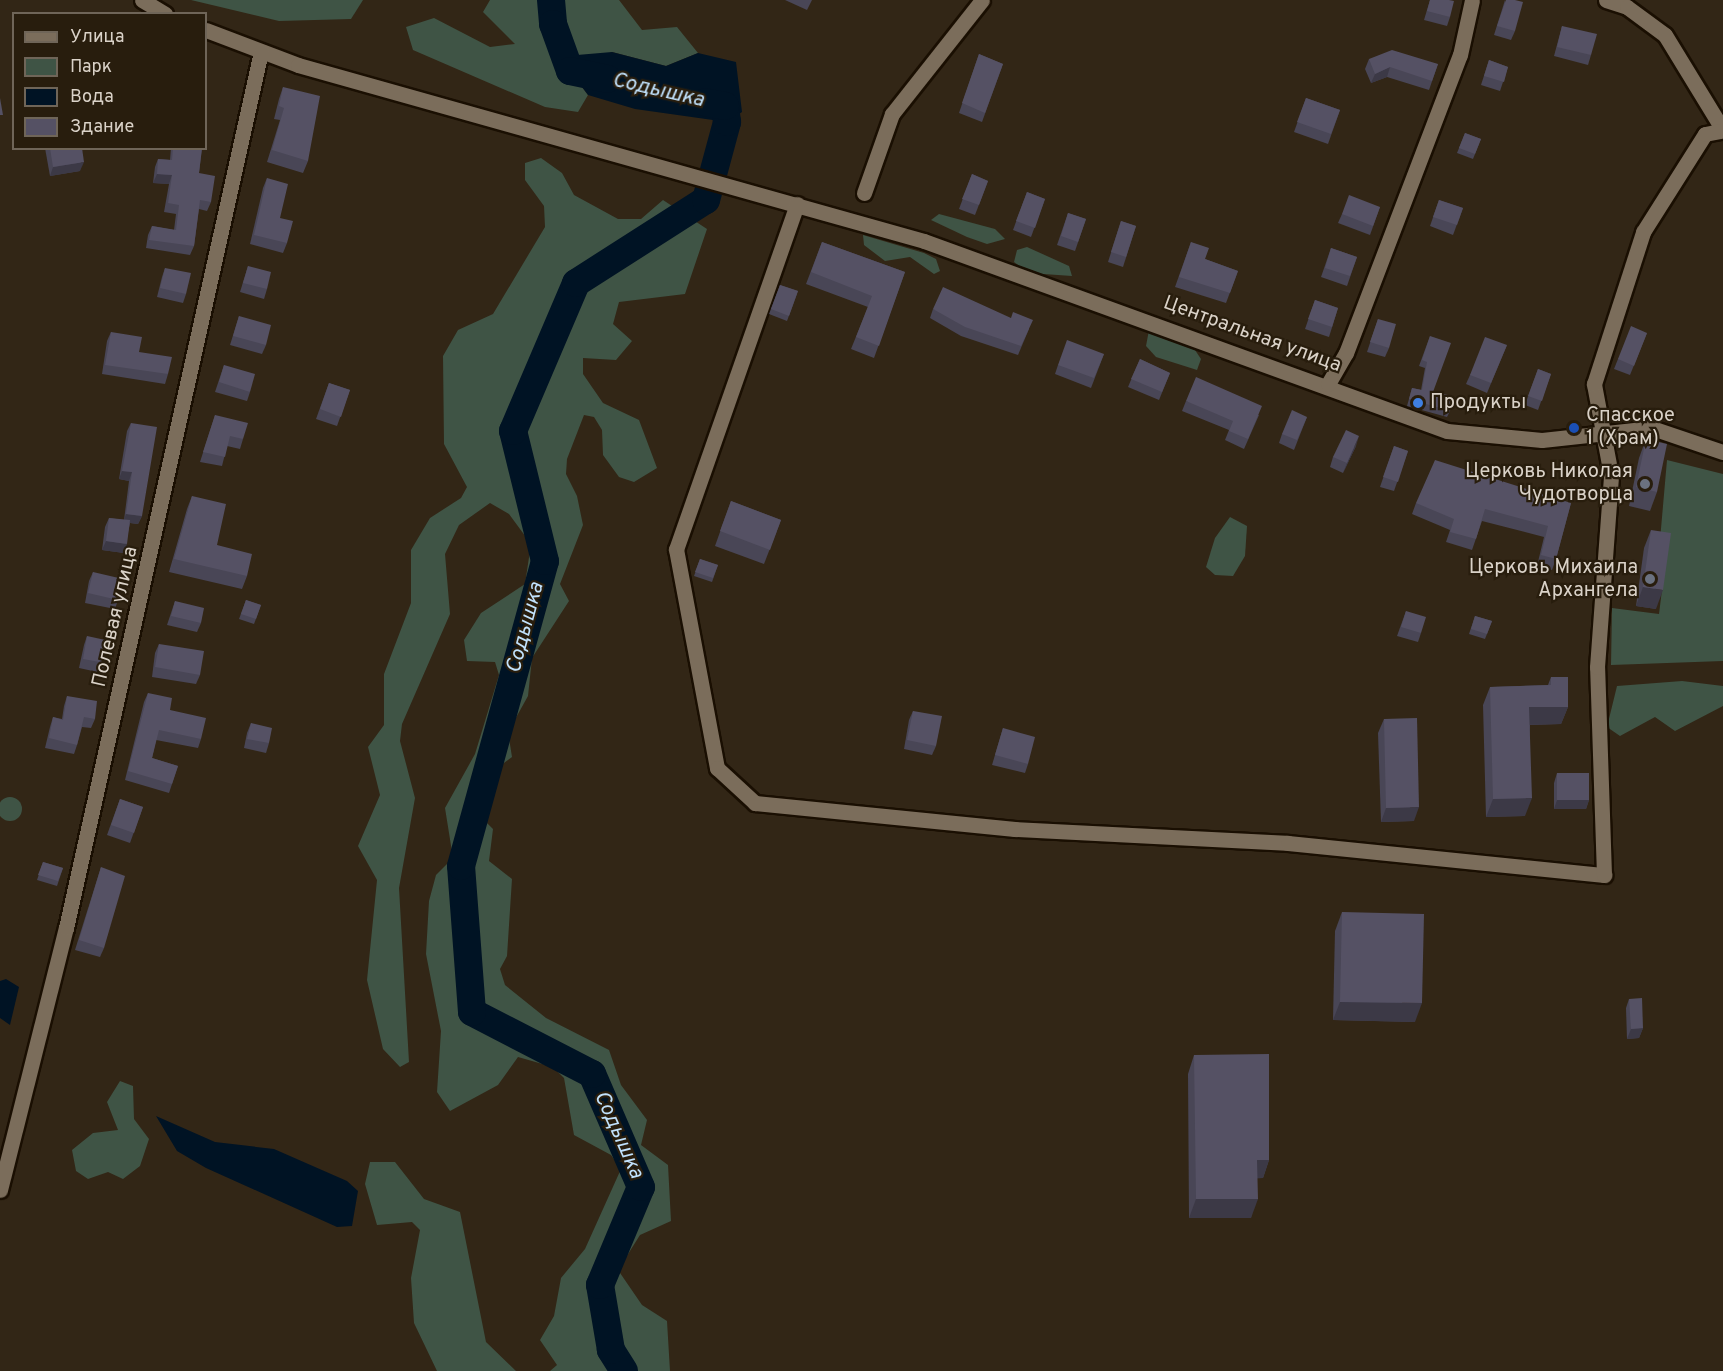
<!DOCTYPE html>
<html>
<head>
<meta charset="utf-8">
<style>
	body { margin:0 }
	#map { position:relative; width:1723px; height:1371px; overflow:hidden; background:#322616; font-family:Overpass,sans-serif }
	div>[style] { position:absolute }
	.green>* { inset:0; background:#3f5445 }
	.round { border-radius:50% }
	.water>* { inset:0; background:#001324 }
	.river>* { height:28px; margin:-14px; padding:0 14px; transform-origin:14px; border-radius:14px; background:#001324 }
	.roads { filter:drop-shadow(2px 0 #1a0f02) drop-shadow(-2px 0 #1a0f02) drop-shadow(0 2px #1a0f02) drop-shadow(0 -2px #1a0f02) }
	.minor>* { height:15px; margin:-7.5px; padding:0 7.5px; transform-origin:7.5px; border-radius:7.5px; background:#7b6d5b }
	.wall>* { inset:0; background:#494656 }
	.shaded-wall>* { inset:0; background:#3c3946 }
	.building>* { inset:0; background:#555164 }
	.dots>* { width:16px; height:16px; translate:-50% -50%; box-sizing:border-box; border:3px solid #281d0d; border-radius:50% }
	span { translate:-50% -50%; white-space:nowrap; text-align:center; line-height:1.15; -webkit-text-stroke:4.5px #281d0d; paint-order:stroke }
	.street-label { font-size:20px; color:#dad2c8 }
	.poi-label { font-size:20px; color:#dad2c8 }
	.left { translate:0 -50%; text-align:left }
	.right { translate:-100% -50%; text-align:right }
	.water-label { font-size:21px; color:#c1e2fd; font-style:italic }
	.legend { position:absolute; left:12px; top:12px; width:195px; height:138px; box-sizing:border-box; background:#281d0d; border:2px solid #6f6558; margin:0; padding:8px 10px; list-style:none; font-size:18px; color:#dad2c8 }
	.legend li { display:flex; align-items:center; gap:12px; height:30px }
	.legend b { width:30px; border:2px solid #6f6558 }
</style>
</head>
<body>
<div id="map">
	<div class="green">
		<i style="clip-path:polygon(191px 0,363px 0,351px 19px,279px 21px)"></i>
		<i style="clip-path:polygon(490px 0,619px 0,642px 30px,677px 27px,698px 53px,666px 66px,612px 52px,570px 71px,588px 95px,578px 112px,545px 107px,413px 50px,406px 27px,434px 18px,490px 47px,515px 44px,483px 12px)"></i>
		<i style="clip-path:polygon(541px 158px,562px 173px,574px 195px,618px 219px,641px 219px,663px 200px,707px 229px,685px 294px,619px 302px,613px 324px,632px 341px,616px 360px,583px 358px,583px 374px,603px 403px,639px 420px,657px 468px,634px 482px,619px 477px,603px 455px,602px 430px,594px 417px,584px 415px,567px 459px,566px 474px,577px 496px,583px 525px,560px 584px,569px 601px,532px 658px,528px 696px,508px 732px,512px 757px,473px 786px,480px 816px,493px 829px,489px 861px,512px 879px,507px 956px,500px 969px,505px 985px,546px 1018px,609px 1050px,621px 1085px,647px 1120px,641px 1145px,668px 1165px,671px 1221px,640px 1235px,618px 1270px,642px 1305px,667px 1321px,670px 1371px,550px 1371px,557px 1365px,540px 1340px,554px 1316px,561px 1278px,585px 1249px,621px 1169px,611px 1155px,574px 1135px,564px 1078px,553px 1067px,518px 1057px,498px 1085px,450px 1111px,437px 1092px,441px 1031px,426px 954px,429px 901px,436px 875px,453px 858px,445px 808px,475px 754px,499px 675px,495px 662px,467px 661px,464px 640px,481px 613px,525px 584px,531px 544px,509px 514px,490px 503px,459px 525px,445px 554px,450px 614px,402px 724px,400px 741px,415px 798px,399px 888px,409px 1062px,400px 1067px,383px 1049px,367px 980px,377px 880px,358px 846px,380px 795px,368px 747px,384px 725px,384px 674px,411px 603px,411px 550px,430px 518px,461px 498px,467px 487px,444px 444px,443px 356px,458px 330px,493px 314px,545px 227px,544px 206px,525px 180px,525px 163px)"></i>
		<i style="clip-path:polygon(939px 214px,995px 229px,1005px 239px,987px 244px,967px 237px,931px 220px)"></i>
		<i style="clip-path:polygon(863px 235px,924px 253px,936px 259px,940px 271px,934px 274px,910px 257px,885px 261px,864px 245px)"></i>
		<i style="clip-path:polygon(1027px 247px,1069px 266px,1072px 276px,1029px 273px,1014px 262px,1017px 250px)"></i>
		<i style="clip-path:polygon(1149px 330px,1195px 350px,1201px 359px,1197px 370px,1156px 357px,1146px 346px)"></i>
		<i style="clip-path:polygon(1667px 460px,1723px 474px,1723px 661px,1611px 665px,1612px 608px,1659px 614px,1668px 541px,1660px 540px)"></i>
		<i style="clip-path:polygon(1230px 517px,1247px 526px,1245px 556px,1233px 576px,1215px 575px,1206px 567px,1215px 538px)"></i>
		<i style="clip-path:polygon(1682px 681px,1723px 686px,1723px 706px,1675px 731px,1655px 717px,1620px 736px,1607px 727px,1617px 686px)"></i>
		<i class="round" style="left:-2px;top:797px;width:24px;height:24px"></i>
		<i style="clip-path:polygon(120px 1081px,133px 1086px,134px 1119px,149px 1139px,140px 1166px,123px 1179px,108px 1172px,88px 1179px,76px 1171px,72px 1150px,93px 1133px,118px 1130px,107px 1102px)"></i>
		<i style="clip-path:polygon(370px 1162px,395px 1162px,424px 1199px,460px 1212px,486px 1342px,516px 1371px,437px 1371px,414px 1323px,411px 1278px,420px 1230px,412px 1222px,377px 1225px,365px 1184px)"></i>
	</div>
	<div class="water">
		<i style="clip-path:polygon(612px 52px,666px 66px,698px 53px,736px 62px,742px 112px,727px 122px,635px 109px,588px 95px,570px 71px,577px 55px)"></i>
		<i style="clip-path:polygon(6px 979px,19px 987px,10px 1025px,0 1018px,0 981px)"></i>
		<i style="clip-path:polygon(156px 1116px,215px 1142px,274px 1149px,347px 1181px,358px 1191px,352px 1226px,337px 1227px,206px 1168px,177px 1151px)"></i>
	</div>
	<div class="river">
		<i style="left:551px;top:0;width:24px;rotate:85deg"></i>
		<i style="left:553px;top:24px;width:50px;rotate:70.1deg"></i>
		<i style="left:570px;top:71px;width:38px;rotate:12deg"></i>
		<i style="left:624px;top:1371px;width:25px;rotate:-122deg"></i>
		<i style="left:611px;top:1350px;width:66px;rotate:-99.6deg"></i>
		<i style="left:600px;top:1285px;width:106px;rotate:-67.3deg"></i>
		<i style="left:641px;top:1187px;width:123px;rotate:-113.4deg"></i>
		<i style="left:592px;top:1074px;width:135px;rotate:-152.7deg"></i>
		<i style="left:472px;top:1012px;width:146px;rotate:-94.3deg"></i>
		<i style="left:461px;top:866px;width:316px;rotate:-74.6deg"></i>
		<i style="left:545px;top:561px;width:134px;rotate:-103.8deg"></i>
		<i style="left:513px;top:431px;width:161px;rotate:-66.9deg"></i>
		<i style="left:576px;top:283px;width:154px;rotate:-32.6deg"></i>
		<i style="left:706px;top:200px;width:81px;rotate:-74.9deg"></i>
		<i style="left:727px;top:122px;width:16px;rotate:-97deg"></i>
		<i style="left:725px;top:106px;width:20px;rotate:-169deg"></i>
	</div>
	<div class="roads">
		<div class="minor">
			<i style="left:142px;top:0;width:27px;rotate:31deg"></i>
			<i style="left:1606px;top:0;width:22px;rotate:18deg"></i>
			<i style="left:1627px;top:7px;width:47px;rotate:36.4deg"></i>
			<i style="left:1665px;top:35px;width:111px;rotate:58.6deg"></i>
			<i style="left:206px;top:30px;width:98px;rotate:20.8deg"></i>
			<i style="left:298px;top:65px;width:650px;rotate:15.7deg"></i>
			<i style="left:924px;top:241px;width:556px;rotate:19.97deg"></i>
			<i style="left:1447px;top:431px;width:95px;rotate:5.4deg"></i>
			<i style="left:1542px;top:440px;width:111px;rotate:-6.2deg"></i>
			<i style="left:1652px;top:428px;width:75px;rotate:18.7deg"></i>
			<i style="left:864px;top:193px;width:84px;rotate:-70.5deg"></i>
			<i style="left:892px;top:114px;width:145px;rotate:-51.7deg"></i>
			<i style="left:797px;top:204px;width:366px;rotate:109.3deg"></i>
			<i style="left:676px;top:549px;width:223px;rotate:79.4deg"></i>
			<i style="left:717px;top:768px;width:52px;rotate:42.6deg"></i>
			<i style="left:755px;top:803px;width:261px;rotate:5.7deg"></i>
			<i style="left:1015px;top:829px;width:273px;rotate:2.9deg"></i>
			<i style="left:1288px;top:843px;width:318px;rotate:5.8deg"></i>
			<i style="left:1604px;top:875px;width:208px;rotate:-91.9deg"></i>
			<i style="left:1597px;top:667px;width:193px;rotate:-85.8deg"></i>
			<i style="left:1611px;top:475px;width:93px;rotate:-100.6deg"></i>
			<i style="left:1594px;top:384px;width:160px;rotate:-72.1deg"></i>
			<i style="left:1643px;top:232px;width:116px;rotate:-57.7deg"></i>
			<i style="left:1705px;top:134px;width:16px;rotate:-11deg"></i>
			<i style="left:1328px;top:384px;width:36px;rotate:-60deg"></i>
			<i style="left:1346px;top:353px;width:319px;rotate:-69.1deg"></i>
			<i style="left:1460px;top:55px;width:56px;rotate:-77.7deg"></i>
			<i style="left:0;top:1190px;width:270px;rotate:-75.9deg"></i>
			<i style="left:66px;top:928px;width:898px;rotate:-77.46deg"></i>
		</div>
	</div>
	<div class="wall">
		<i style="clip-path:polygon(785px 0,812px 0,807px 10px)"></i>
		<i style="clip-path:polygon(1430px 0,1450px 17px,1447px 26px,1424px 20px)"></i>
		<i style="clip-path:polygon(1505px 0,1515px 31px,1511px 40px,1494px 35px)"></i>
		<i style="clip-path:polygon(1562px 26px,1591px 55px,1588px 65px,1554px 56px)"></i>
		<i style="clip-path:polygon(979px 54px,1003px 64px,982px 122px,959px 113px)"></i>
		<i style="clip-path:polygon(1369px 59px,1438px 64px,1429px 90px,1387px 77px,1371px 83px,1365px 69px)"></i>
		<i style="clip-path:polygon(1489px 60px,1508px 67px,1500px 91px,1481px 85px)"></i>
		<i style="clip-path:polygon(283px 87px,308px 161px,303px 173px,267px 162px,280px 120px,274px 119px,279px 99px)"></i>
		<i style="clip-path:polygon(1306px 98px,1340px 110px,1328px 144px,1294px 132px)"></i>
		<i style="clip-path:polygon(1465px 133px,1481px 139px,1473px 159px,1457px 153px)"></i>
		<i style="clip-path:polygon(45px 148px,82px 148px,80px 171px,50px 176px)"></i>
		<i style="clip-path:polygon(171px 148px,202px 148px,199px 173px,211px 202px,207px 211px,199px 209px,194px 246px,190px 255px,146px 248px,148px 235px,152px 226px,174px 230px,176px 214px,164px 212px,169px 184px,153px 183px,155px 167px,158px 159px,170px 160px)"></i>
		<i style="clip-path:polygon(972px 174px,988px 181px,975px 215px,959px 209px)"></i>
		<i style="clip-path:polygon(267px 178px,280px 218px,287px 243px,283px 253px,250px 244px,263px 188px)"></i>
		<i style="clip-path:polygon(1027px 192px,1045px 199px,1031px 237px,1013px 230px)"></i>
		<i style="clip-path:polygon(1439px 200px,1463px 208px,1453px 235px,1430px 226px)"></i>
		<i style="clip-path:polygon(1380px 207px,1370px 235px,1338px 223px,1342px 214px)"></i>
		<i style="clip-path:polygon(1068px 213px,1086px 219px,1075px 251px,1057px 245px)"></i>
		<i style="clip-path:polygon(1121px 221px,1136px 226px,1123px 267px,1108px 262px)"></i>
		<i style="clip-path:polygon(822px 242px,905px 272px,874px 358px,851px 349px,868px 307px,806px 284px)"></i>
		<i style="clip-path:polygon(1191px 242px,1205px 259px,1238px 271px,1226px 303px,1175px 287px)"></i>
		<i style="clip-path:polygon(1331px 248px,1357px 257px,1347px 286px,1321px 277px)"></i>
		<i style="clip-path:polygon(248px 266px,267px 289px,264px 299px,240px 292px)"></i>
		<i style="clip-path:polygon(165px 268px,186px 294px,183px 303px,157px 297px,162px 277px)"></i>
		<i style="clip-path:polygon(780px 285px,798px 291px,787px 321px,769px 314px)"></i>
		<i style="clip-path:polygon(1315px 300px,1338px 308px,1329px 337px,1305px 329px)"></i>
		<i style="clip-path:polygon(933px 309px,1029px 329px,1018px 355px,961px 336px,930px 318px)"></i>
		<i style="clip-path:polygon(239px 316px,266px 345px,262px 354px,230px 345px)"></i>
		<i style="clip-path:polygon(1378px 319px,1389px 348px,1385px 357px,1367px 352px)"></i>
		<i style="clip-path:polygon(111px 332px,168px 374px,165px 384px,102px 374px,107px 341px)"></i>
		<i style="clip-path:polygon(1647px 333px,1630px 375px,1614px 369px,1618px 359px)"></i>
		<i style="clip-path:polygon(1430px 336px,1433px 392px,1450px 411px,1447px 417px,1407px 406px,1412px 388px,1421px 390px,1425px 368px,1419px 366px)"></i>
		<i style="clip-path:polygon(1507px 345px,1487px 393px,1466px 384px,1470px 375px)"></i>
		<i style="clip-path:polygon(1104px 354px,1091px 388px,1055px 374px,1058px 365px)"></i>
		<i style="clip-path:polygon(1140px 359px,1170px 373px,1159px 400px,1128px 387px)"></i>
		<i style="clip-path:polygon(224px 365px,250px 392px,247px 401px,215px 392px)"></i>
		<i style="clip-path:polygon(1538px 369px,1551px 374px,1538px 410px,1525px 405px)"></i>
		<i style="clip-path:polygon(329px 383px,350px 390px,337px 426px,316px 419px)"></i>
		<i style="clip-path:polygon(1186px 401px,1259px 415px,1244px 449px,1225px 440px,1229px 430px,1182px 411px)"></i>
		<i style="clip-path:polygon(215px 415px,243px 439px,240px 449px,227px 446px,222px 466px,200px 462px)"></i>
		<i style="clip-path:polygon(1307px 417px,1294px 450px,1279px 443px,1282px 434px)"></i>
		<i style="clip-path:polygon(131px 423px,142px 516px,138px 524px,130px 523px,124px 553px,102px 550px,105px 527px,109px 518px,124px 520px,129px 481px,119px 479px,127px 431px)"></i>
		<i style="clip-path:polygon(1646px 439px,1657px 492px,1650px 511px,1629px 506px,1639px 458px)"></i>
		<i style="clip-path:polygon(1356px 446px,1343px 473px,1330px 467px,1333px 457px)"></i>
		<i style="clip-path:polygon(1394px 446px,1408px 451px,1394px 491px,1380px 487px)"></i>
		<i style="clip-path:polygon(192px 496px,217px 545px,247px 576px,242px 589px,169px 572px,187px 509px)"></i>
		<i style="clip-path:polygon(731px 501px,781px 520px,764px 564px,715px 546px)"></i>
		<i style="clip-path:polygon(1416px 503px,1571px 503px,1556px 559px,1552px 570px,1537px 566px,1544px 537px,1482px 521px,1472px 550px,1446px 542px,1450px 530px,1412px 514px)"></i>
		<i style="clip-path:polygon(1651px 530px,1656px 609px,1636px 606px,1644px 548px)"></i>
		<i style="clip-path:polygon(700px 559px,718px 565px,712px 582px,694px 576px)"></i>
		<i style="clip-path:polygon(93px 572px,118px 600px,115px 609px,85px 603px,89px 581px)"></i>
		<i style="clip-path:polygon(246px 600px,261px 605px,254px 624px,239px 619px)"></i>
		<i style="clip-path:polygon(175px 601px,201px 623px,197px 632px,167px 625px)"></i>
		<i style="clip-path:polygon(1406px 611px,1421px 633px,1418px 642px,1397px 636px)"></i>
		<i style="clip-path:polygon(1475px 616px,1492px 621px,1485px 639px,1469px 634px)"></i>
		<i style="clip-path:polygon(87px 636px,105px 663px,102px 673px,79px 668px,84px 645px)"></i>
		<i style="clip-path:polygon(159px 644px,200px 675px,196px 684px,152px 677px,155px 653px)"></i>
		<i style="clip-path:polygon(1551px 677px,1568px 707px,1561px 724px,1530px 725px,1525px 816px,1486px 817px,1483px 705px,1490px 687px,1548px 685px)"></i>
		<i style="clip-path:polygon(148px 693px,170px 710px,201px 739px,198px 748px,156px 740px,152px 758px,178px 766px,169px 793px,125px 780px,144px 702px)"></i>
		<i style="clip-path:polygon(67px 696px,95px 719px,91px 728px,82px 727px,77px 745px,74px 754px,45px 748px,50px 727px,53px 717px,62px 719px,64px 706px)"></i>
		<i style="clip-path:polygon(913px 711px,936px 746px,932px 755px,904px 749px,909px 720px)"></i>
		<i style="clip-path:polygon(1384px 719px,1414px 821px,1381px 822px,1378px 733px)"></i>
		<i style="clip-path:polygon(251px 723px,269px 743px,266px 753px,244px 748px,247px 733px)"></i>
		<i style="clip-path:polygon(1003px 728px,1028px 764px,1025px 773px,992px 765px)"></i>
		<i style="clip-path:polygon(1557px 773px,1589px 800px,1586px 809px,1554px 809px,1554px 783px)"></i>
		<i style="clip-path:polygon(120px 799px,143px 807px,130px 843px,107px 835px)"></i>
		<i style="clip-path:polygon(43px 862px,63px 868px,57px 886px,37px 880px)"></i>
		<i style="clip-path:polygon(101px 867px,104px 948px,100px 957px,75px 950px)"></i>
		<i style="clip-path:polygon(1342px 912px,1415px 1022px,1333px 1020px,1335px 931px)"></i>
		<i style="clip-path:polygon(1629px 999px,1643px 1028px,1639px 1038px,1627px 1039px,1626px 1008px)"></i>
		<i style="clip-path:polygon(1194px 1055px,1269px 1160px,1263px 1178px,1257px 1178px,1251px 1218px,1189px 1218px,1188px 1074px)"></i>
	</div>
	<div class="shaded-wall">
		<i style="clip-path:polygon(1390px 67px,1387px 77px,1371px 83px,1375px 74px)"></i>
		<i style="clip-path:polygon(84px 162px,80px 171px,50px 176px,53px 167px)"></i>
		<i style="clip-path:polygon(157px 174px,172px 175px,169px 184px,153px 183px)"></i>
		<i style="clip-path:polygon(1359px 436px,1356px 446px,1343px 473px,1347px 463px)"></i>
		<i style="clip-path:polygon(122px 471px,132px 472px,129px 481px,119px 479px)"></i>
		<i style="clip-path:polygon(126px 514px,142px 516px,138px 524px,123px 522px)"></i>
		<i style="clip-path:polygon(106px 541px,127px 544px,124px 553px,102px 550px)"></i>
		<i style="clip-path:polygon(1643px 587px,1663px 590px,1656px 609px,1636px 606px)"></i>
		<i style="clip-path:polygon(1529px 707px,1568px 707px,1561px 724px,1523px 725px)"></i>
		<i style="clip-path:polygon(1532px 798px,1525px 816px,1486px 817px,1493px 799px)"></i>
		<i style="clip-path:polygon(1557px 800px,1589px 800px,1586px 809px,1554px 809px)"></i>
		<i style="clip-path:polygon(1419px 807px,1414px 821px,1381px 822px,1386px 808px)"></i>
		<i style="clip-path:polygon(1340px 1002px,1422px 1003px,1415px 1022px,1333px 1020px)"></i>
		<i style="clip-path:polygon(1643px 1028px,1639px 1038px,1627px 1039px,1631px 1029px)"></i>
		<i style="clip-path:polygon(1257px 1160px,1269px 1160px,1263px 1178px,1250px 1179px)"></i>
		<i style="clip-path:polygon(1196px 1199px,1258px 1199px,1251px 1218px,1189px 1218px)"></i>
	</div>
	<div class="building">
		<i style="clip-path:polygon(1430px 0,1449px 0,1454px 1px,1450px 17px,1427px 11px)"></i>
		<i style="clip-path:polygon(1506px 0,1515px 0,1523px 2px,1515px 31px,1497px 26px)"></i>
		<i style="clip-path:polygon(1562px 26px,1597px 34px,1591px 55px,1557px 47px)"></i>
		<i style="clip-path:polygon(1392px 50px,1438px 64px,1432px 81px,1390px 67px,1375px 74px,1369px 59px)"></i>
		<i style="clip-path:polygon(979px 54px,1003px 64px,985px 113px,962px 103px)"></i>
		<i style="clip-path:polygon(1489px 60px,1508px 67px,1504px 82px,1484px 76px)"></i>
		<i style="clip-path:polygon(283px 87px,320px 96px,308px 161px,272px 150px,284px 108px,279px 106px)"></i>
		<i style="clip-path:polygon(0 98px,3px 115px,0 115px)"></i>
		<i style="clip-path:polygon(1306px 98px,1340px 110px,1331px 134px,1297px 122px)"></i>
		<i style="clip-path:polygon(1465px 133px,1481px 139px,1475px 154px,1459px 148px)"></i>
		<i style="clip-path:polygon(50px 148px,82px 148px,84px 162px,53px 167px)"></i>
		<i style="clip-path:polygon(173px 148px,202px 148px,199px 173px,215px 176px,211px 202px,200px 200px,194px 246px,149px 240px,152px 226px,176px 230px,179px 205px,168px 203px,172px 175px,157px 174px,158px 159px,172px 160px)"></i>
		<i style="clip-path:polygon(972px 174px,988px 181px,979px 205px,962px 199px)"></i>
		<i style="clip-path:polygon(267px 178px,288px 184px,280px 218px,293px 221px,287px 243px,254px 235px)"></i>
		<i style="clip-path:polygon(1027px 192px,1045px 199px,1035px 228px,1016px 221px)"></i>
		<i style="clip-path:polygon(1349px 195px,1380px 207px,1373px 226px,1342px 214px)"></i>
		<i style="clip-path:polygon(1439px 200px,1463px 208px,1457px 225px,1433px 217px)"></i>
		<i style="clip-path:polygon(1068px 213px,1086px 219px,1078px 242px,1061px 236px)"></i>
		<i style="clip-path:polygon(1121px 221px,1136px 226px,1126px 257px,1111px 252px)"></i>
		<i style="clip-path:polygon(822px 242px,905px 272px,879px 346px,856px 337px,872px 296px,811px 272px)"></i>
		<i style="clip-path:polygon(1191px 242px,1209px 248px,1205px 259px,1238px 271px,1230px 293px,1179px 277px)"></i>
		<i style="clip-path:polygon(1331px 248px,1357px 257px,1350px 276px,1325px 268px)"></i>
		<i style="clip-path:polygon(248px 266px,271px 272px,267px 289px,243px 283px)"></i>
		<i style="clip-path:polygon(165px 268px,191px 273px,186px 294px,160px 288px)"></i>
		<i style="clip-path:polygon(780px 285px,798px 291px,789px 316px,771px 309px)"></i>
		<i style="clip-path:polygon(943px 287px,1011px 318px,1013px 312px,1033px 320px,1021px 346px,965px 327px,933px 309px)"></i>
		<i style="clip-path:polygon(1315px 300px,1338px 308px,1332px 327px,1308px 319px)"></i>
		<i style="clip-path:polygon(239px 316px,271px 325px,266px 345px,233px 336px)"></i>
		<i style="clip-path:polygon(1378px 319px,1396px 324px,1389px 348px,1370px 342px)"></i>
		<i style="clip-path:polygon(1631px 326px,1647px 333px,1634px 366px,1618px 359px)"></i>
		<i style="clip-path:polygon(111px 332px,142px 337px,139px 352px,172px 357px,168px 374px,105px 365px)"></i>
		<i style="clip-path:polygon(1430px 336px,1451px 343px,1433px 392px,1453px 396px,1450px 411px,1409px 399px,1412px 388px,1422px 390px,1427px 362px,1422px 360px)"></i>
		<i style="clip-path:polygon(1485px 337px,1507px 345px,1491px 383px,1470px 375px)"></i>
		<i style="clip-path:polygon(1067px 340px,1104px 354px,1094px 378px,1058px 365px)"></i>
		<i style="clip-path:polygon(1140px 359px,1170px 373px,1162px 392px,1131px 379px)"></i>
		<i style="clip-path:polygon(224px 365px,255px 374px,250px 392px,219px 382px)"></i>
		<i style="clip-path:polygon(1538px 369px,1551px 374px,1542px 401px,1528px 396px)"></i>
		<i style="clip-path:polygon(1196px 377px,1262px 406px,1248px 439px,1229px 431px,1233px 421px,1186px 401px)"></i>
		<i style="clip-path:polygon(329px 383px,350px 390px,341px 417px,320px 409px)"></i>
		<i style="clip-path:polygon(1292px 410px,1307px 417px,1297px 440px,1282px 434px)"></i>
		<i style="clip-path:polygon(215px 415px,248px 423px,243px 439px,230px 436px,225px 457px,203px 452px)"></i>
		<i style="clip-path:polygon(131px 423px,157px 427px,142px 516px,126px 514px,132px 472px,122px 471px)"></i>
		<i style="clip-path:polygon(1346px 430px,1359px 436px,1347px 463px,1333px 457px)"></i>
		<i style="clip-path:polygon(1646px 439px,1667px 444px,1657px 492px,1636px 487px)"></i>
		<i style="clip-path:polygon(1394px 446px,1408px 451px,1398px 482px,1383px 477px)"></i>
		<i style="clip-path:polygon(1435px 460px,1571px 503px,1556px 559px,1541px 555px,1548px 526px,1485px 509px,1476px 539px,1450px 532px,1454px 519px,1416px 503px)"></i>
		<i style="clip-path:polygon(192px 496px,226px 504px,217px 545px,252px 554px,247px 576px,174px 559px)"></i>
		<i style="clip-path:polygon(731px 501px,781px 520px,770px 550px,720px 531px)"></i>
		<i style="clip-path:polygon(109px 518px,130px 520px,127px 544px,106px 541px)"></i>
		<i style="clip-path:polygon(1651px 530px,1671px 533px,1663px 590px,1643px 587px)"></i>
		<i style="clip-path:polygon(700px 559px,718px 565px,713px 578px,695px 572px)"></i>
		<i style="clip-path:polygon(93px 572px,123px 579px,118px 600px,88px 593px)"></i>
		<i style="clip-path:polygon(246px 600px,261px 605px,256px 619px,241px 614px)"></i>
		<i style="clip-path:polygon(175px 601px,204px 608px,201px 623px,171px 616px)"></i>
		<i style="clip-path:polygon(1406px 611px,1426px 617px,1421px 633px,1401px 627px)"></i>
		<i style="clip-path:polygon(1475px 616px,1492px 621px,1487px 634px,1471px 629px)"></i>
		<i style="clip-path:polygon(87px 636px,110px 641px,105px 663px,83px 659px)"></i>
		<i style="clip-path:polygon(159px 644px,204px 651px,200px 675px,155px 667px)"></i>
		<i style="clip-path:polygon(1551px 677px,1568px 677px,1568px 707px,1529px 707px,1532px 798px,1493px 799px,1490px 687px,1551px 685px)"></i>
		<i style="clip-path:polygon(148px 693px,172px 698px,170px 710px,206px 718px,201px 739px,159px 730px,152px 758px,178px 766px,172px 784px,128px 771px)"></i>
		<i style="clip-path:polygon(67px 696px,97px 701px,95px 719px,84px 717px,77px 745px,49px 738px,53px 717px,63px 720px)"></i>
		<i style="clip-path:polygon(913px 711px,942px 716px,936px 746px,907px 740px)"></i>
		<i style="clip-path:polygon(1417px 718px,1419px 807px,1386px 808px,1384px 719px)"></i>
		<i style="clip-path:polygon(251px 723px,272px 728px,269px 743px,247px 739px)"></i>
		<i style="clip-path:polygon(1003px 728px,1035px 737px,1028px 764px,995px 755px)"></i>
		<i style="clip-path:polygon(1557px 773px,1589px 773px,1589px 800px,1557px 800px)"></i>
		<i style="clip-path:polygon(120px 799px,143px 807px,134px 833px,111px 825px)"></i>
		<i style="clip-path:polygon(43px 862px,63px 868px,58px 881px,38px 875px)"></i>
		<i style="clip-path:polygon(101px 867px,125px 876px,104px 948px,79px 940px)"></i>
		<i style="clip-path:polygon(1342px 912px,1424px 914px,1422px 1003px,1340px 1002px)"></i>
		<i style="clip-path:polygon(1642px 998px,1643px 1028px,1631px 1029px,1629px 999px)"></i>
		<i style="clip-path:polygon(1269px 1054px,1269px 1160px,1257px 1160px,1258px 1199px,1196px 1199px,1194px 1055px)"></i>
	</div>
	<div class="dots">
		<i style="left:1418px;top:403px;background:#3f7fe0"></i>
		<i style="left:1574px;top:428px;background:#1a4fb4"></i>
		<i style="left:1645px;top:484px;background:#6b7280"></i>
		<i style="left:1650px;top:579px;background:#6b7280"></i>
	</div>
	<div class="street-label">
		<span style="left:1252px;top:335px;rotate:20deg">Центральная улица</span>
		<span style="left:116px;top:617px;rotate:-77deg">Полевая улица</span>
	</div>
	<div class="poi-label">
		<span class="left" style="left:1430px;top:403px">Продукты</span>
		<span class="left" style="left:1586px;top:428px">Спасское<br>1 (Храм)</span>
		<span class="right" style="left:1633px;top:484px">Церковь Николая<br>Чудотворца</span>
		<span class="right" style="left:1638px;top:580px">Церковь Михаила<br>Архангела</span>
	</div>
	<div class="water-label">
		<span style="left:658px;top:91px;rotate:13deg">Содышка</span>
		<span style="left:526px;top:628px;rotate:-75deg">Содышка</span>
		<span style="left:618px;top:1135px;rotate:66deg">Содышка</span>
	</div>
	<ul class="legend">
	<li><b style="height:8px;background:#7b6d5b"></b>Улица</li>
	<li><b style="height:16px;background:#3f5445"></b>Парк</li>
	<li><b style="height:16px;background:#001324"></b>Вода</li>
	<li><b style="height:16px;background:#555164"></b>Здание</li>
	</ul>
</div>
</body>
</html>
